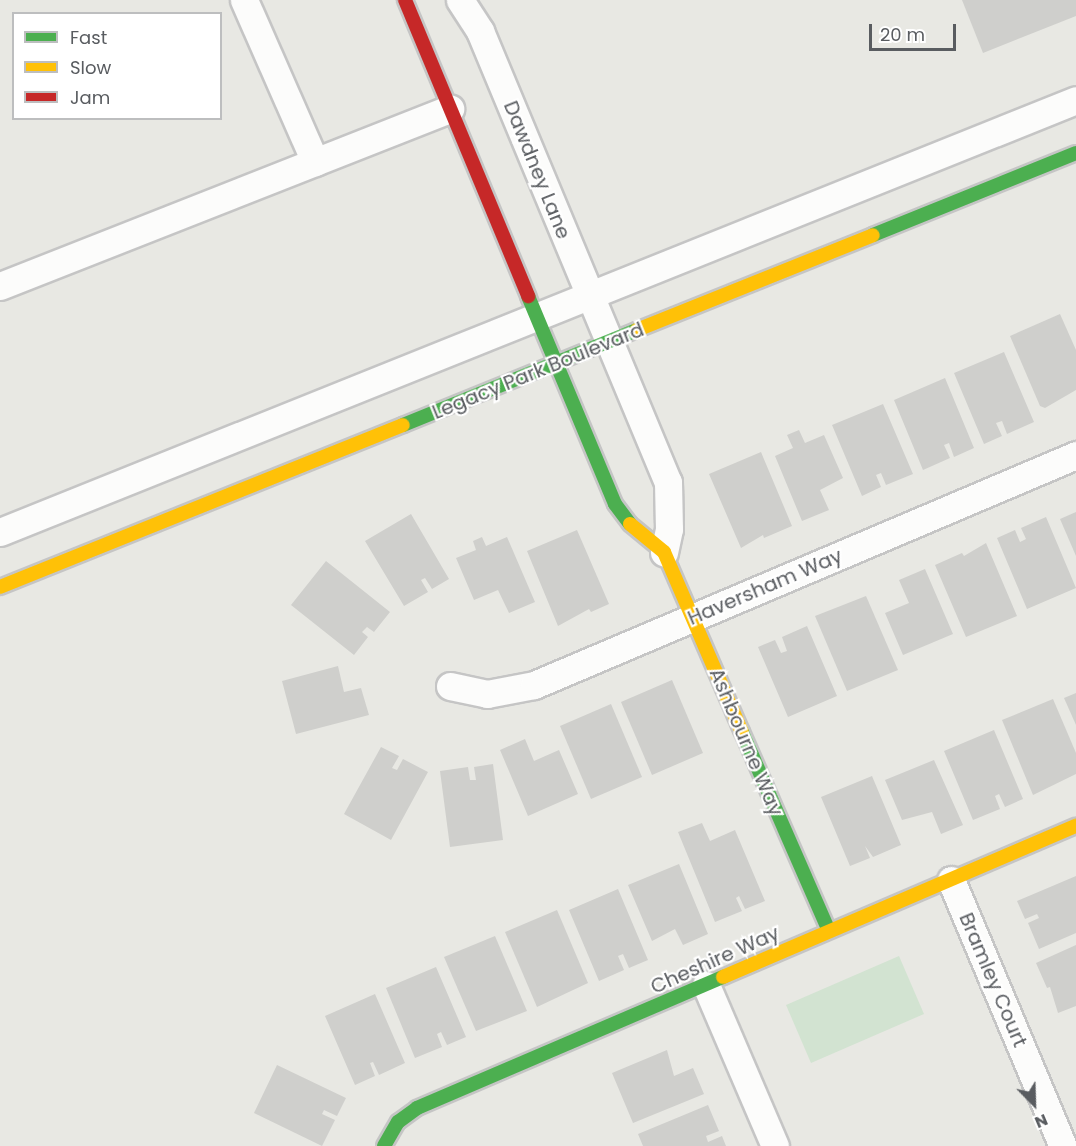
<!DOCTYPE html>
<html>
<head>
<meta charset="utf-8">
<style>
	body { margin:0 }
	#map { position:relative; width:1076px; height:1146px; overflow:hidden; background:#e8e8e3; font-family:Poppins,sans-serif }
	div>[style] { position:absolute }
	.green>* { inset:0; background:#d2e3d1 }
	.building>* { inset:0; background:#cfcfcc }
	.roads { filter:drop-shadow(2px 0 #c5c5c5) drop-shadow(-2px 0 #c5c5c5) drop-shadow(0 2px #c5c5c5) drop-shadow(0 -2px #c5c5c5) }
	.street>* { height:27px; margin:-13.5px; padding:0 13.5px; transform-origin:13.5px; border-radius:13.5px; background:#fcfcfb }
	.fast>* { height:14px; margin:-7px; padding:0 7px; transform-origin:7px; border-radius:7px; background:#4caf50 }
	.slow>* { height:14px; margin:-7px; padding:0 7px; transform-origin:7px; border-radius:7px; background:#ffc107 }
	.jam>* { height:14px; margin:-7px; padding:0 7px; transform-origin:7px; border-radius:7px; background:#c62828 }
	span { translate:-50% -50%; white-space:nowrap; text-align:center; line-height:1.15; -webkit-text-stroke:4.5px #fff; paint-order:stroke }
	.street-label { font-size:20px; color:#595c60 }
	.legend { position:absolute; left:12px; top:12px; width:210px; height:108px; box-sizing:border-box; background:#fff; border:2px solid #bdbebf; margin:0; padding:8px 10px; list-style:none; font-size:18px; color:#595c60 }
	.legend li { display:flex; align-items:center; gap:12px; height:30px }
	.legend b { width:30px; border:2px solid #bdbebf }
	.north { position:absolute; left:1004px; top:1074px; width:60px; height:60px; -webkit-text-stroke:4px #fff; paint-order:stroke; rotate:157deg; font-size:16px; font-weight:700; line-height:24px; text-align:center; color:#595c60 }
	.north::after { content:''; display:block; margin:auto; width:21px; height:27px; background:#595c60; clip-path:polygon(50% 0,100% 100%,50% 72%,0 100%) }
	.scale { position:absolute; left:869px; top:24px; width:87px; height:27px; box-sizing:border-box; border:3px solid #595c60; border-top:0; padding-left:8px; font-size:18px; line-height:21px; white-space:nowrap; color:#595c60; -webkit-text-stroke:4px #fff; paint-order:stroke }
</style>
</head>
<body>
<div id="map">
	<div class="green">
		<i style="clip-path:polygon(899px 956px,924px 1014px,811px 1063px,786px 1005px)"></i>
	</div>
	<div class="building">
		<i style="clip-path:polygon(962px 0,1076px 0,1076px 16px,983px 53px)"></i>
		<i style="clip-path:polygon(1060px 314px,1076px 350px,1076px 390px,1045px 408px,1040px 406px,1010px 336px)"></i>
		<i style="clip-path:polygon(1004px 352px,1034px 422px,1007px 434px,1002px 421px,996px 423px,1002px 436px,984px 444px,954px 373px)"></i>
		<i style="clip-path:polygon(945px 378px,974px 448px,954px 457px,949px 443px,944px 445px,950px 458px,923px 470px,894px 400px)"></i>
		<i style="clip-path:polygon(883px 404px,913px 474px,886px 485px,881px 473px,876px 475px,881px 487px,862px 496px,832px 425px)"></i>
		<i style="clip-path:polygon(799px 430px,805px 443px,824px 435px,843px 478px,820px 490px,829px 510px,802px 521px,775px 456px,793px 448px,787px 435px)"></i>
		<i style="clip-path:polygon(761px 452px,792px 526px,764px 538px,763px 535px,741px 548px,709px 474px)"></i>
		<i style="clip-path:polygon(1076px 512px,1076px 556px,1060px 519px)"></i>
		<i style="clip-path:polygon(411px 514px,449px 579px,432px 589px,425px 578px,421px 580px,428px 592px,404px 606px,365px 541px)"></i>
		<i style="clip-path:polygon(1046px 517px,1076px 588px,1027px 609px,997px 538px,1015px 530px,1020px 542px,1026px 539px,1021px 528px)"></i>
		<i style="clip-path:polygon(577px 530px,609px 604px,591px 612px,589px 609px,558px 626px,527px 551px)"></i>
		<i style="clip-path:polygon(482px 537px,486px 546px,507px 537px,535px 602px,509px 613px,498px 590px,474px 600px,456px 558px,476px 550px,473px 541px)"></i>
		<i style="clip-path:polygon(986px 543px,1017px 616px,966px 637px,935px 565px,962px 553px,964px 556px)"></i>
		<i style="clip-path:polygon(326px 561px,390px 612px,374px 632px,367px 627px,362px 632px,368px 637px,354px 655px,291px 605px)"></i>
		<i style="clip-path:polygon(925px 569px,953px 634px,903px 655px,885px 613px,909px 603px,899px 580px)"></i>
		<i style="clip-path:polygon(866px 596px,898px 670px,847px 691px,815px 616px)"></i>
		<i style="clip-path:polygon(807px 626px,837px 696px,788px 717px,758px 647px,775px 640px,781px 653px,787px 651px,782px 637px)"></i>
		<i style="clip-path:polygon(338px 666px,344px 692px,361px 688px,369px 715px,296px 734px,282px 681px)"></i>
		<i style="clip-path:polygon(672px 680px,703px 753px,652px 775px,621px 702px)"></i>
		<i style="clip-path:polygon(1076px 693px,1076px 725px,1064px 698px)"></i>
		<i style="clip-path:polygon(1053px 699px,1076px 753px,1076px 774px,1033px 795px,1002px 720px)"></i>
		<i style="clip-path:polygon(611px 704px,642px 777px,591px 799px,560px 726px)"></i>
		<i style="clip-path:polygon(994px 730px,1023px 799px,1005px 807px,999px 794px,995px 796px,1000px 809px,973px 820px,944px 751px)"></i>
		<i style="clip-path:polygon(525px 739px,534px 761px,559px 750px,578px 794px,528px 816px,500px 750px)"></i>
		<i style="clip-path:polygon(381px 747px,399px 756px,392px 768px,397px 770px,403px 759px,428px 772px,391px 840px,344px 814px)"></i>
		<i style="clip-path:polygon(934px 760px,963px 825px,941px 834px,932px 812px,902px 820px,885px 780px)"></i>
		<i style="clip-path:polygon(493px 764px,503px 840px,450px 847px,440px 771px,468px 767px,470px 780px,476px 780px,474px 767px)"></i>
		<i style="clip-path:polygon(872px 776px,901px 845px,873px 857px,865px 846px,870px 858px,850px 866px,821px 797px)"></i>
		<i style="clip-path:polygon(702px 823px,710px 841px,735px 830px,765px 901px,745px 909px,739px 896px,736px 898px,742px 911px,715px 922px,678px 832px)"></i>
		<i style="clip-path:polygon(679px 864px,708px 934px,683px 945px,675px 929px,652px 941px,628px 885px)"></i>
		<i style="clip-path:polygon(1076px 876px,1076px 933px,1039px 949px,1028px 923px,1039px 918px,1037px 914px,1025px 919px,1017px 901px)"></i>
		<i style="clip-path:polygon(618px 889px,648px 960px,629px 968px,623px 954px,618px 956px,624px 970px,599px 981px,569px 910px)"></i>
		<i style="clip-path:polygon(557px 910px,588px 983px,537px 1007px,505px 932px)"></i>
		<i style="clip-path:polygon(495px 936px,527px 1011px,476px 1031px,444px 957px)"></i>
		<i style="clip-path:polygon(1076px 945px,1076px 1006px,1058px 1013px,1050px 987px,1047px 988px,1036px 963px)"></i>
		<i style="clip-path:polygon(436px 967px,466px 1037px,447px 1045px,441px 1032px,437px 1034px,442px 1047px,415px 1058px,386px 988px)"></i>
		<i style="clip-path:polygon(375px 994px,405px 1063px,379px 1075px,373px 1062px,370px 1063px,375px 1076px,355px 1085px,325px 1016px)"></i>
		<i style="clip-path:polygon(667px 1050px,674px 1076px,693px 1068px,704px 1094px,633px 1123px,612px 1073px)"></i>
		<i style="clip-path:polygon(277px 1065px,346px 1098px,337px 1116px,324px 1110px,322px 1114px,335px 1120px,322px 1146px,254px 1113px)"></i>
		<i style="clip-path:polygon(708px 1105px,719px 1131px,706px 1136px,708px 1142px,722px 1136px,726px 1146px,643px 1146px,638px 1134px)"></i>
	</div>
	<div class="roads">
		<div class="street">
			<i style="left:244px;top:0;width:177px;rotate:66.3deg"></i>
			<i style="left:460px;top:0;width:37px;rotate:57deg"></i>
			<i style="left:480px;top:31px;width:489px;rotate:67.4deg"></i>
			<i style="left:668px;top:482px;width:47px;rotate:88.8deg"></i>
			<i style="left:669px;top:529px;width:24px;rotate:102deg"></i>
			<i style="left:0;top:286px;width:484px;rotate:-21.5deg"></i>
			<i style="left:0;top:532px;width:1159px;rotate:-21.87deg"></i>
			<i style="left:450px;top:686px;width:38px;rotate:12deg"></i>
			<i style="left:487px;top:694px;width:48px;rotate:-10.8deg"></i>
			<i style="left:534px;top:685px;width:589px;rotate:-22.99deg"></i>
			<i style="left:951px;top:880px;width:289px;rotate:67.2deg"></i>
			<i style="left:706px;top:985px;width:175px;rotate:66.8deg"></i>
		</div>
		<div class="fast">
			<i style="left:873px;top:235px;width:219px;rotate:-22deg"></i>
			<i style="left:528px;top:296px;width:225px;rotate:67.3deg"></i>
			<i style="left:615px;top:504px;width:25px;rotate:53deg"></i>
			<i style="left:403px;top:425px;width:253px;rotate:-22.1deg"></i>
			<i style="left:742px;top:732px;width:217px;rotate:66.4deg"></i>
			<i style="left:384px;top:1146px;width:28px;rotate:-60deg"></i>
			<i style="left:398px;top:1122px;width:24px;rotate:-36deg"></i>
			<i style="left:417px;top:1108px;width:333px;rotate:-23.2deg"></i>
		</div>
		<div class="slow">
			<i style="left:637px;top:330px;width:254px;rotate:-21.9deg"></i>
			<i style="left:630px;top:524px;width:44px;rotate:39.5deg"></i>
			<i style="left:664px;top:552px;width:196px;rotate:66.6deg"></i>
			<i style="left:0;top:587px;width:434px;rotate:-21.9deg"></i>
			<i style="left:723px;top:977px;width:384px;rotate:-23.2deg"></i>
		</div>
		<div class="jam">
			<i style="left:405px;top:0;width:321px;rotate:67.4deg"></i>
		</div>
	</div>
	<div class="street-label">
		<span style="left:537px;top:170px;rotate:68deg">Dawdney Lane</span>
		<span style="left:538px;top:371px;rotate:-22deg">Legacy Park Boulevard</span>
		<span style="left:765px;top:587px;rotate:-23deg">Haversham Way</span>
		<span style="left:746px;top:742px;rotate:67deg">Ashbourne Way</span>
		<span style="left:715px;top:960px;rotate:-24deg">Cheshire Way</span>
		<span style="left:993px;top:980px;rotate:67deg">Bramley Court</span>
	</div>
	<ul class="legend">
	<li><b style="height:8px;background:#4caf50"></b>Fast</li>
	<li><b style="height:8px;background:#ffc107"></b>Slow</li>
	<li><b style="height:8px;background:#c62828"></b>Jam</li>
	</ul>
	<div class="north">N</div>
	<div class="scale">20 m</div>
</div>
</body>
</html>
